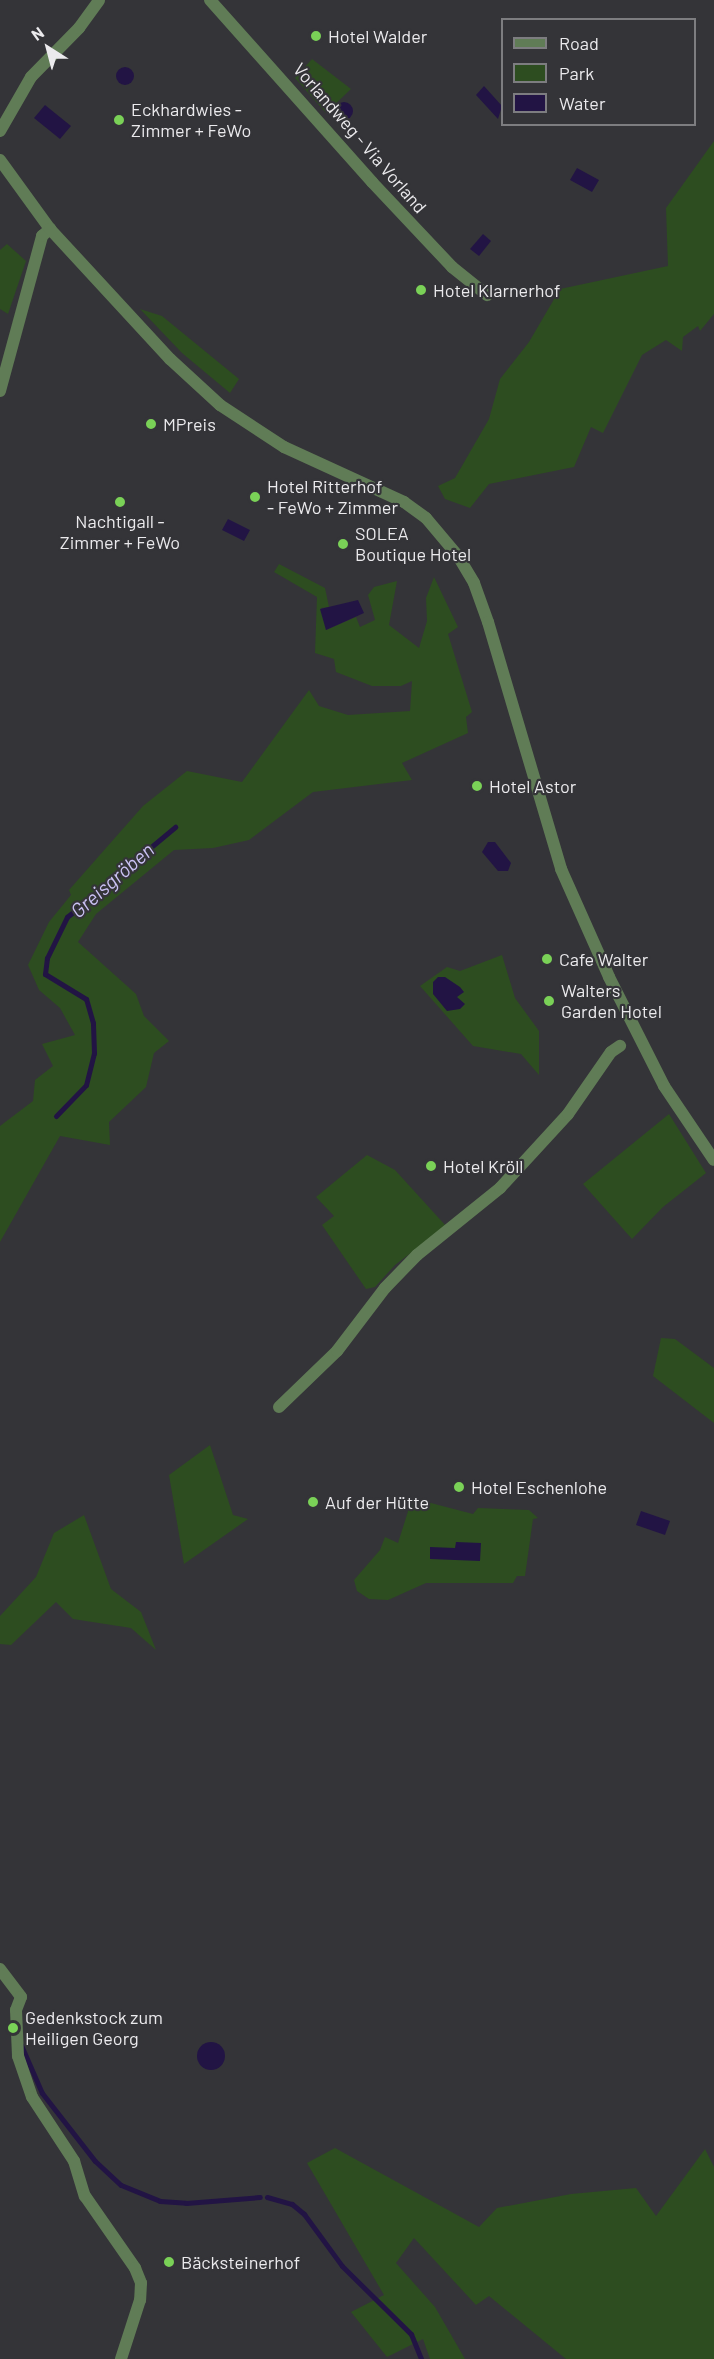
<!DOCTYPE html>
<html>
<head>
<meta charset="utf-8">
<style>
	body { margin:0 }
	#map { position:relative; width:714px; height:2359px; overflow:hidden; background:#343438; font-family:Barlow,sans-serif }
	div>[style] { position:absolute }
	.green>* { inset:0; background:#2d4d20 }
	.water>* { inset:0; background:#221444 }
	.round { border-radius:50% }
	.stream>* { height:5px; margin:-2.5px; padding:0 2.5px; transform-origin:2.5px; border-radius:2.5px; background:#221444 }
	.minor>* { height:12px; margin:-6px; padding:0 6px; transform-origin:6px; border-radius:6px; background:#607c56 }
	.tertiary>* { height:12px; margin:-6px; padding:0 6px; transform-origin:6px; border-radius:6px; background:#607c56 }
	.dots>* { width:16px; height:16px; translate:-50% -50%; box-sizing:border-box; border:3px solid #343438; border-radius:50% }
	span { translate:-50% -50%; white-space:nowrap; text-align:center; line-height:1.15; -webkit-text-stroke:4.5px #343438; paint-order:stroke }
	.poi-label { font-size:18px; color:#ebeaed }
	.left { translate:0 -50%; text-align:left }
	.street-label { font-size:18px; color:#ebeaed }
	.water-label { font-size:20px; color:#cbc2f4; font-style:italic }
	.legend { position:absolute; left:501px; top:18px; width:195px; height:108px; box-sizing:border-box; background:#343438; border:2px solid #7d7d80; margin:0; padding:8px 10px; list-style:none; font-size:18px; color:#ebeaed }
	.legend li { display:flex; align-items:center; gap:12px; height:30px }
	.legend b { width:30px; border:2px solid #7d7d80 }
	.north { position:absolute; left:18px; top:18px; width:60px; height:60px; -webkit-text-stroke:4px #343438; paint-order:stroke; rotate:324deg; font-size:16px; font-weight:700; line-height:24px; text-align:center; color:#ebeaed }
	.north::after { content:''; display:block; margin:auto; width:21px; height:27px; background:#ebeaed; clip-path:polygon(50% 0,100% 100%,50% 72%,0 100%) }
</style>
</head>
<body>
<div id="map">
	<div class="green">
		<i style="clip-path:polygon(312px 59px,351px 89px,326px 113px,295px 78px)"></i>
		<i style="clip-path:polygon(714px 141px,714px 314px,700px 331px,698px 326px,683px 337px,682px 351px,666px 340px,642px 355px,603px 433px,591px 427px,574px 467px,489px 484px,470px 508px,445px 499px,438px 486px,455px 478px,489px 419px,500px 379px,529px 342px,560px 289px,668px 266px,666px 208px)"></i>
		<i style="clip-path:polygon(7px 244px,26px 261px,8px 314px,0 309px,0 250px)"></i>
		<i style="clip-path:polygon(140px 309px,162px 316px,239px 379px,230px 393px,182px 353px)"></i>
		<i style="clip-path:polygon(279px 564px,325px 588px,329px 607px,321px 608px,326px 630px,356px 617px,360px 627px,375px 620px,368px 595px,374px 587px,397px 581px,389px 625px,419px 648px,427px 621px,426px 598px,434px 577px,458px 627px,448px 634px,472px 712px,466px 717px,468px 733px,402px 763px,412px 780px,313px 792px,249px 840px,213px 848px,174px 850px,96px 914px,78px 942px,136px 994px,144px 1016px,169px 1041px,154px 1053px,146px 1087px,109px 1122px,110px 1145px,60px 1136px,0 1242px,0 1126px,33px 1101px,35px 1080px,53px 1066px,42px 1044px,75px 1035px,60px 1008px,39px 990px,28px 965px,49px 922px,71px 895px,69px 890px,143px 806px,187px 771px,242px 782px,309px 690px,319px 706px,348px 715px,410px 711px,412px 681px,401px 686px,372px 686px,336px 672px,334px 659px,315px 653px,317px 597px,274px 572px)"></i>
		<i style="clip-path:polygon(502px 955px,515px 998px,539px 1031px,539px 1075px,521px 1054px,473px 1046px,420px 986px,447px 967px,460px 971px)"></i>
		<i style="clip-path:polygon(669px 1114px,706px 1173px,663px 1207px,632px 1239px,583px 1184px)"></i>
		<i style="clip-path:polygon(367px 1155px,395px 1170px,446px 1226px,395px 1265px,375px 1287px,366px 1289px,322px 1225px,334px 1216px,316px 1197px)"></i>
		<i style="clip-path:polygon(661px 1338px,675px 1339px,714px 1368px,714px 1423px,653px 1376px)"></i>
		<i style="clip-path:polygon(210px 1445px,233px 1515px,248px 1519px,184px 1564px,169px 1475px)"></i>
		<i style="clip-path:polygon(427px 1502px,473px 1514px,478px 1508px,529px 1510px,538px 1518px,533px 1519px,525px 1576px,517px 1576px,513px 1583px,426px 1583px,388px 1600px,369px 1599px,357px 1591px,354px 1580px,380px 1550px,385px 1537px,398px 1543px,410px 1505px,424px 1507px)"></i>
		<i style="clip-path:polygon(84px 1515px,111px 1589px,141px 1612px,156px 1650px,131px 1628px,73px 1619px,56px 1602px,11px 1645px,0 1644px,0 1616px,36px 1577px,54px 1533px)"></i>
		<i style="clip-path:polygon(335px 2148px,479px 2227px,497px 2208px,571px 2194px,636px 2188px,656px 2216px,705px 2149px,714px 2167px,714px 2359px,566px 2359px,489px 2296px,476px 2305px,414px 2238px,396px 2263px,435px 2307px,465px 2359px,430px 2359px,423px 2339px,387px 2357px,351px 2312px,384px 2295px,307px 2163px)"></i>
	</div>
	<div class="water">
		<i class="round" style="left:116px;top:67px;width:18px;height:18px"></i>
		<i style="clip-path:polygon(484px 86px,502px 106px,498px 119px,476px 95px)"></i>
		<i class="round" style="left:335px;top:102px;width:18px;height:18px"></i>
		<i style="clip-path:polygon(45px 105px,71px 126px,60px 139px,34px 118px)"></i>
		<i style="clip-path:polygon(577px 168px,599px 180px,592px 192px,570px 180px)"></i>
		<i style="clip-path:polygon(483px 234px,491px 241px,479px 256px,470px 249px)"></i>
		<i style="clip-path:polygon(228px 519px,250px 530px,244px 541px,222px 530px)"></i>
		<i style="clip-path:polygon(358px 600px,364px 613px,326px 630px,320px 609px)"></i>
		<i style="clip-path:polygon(488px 842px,495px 842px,511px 863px,508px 871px,498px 871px,482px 852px)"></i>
		<i style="clip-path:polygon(438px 977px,445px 977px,460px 987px,464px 992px,457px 997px,465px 1004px,460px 1009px,447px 1011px,433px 994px,433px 982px)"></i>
		<i style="clip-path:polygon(641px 1511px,670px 1521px,665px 1535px,636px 1525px)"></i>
		<i style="clip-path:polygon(456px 1542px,481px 1543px,480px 1561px,430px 1559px,430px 1547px,455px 1548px)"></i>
		<i class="round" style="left:197px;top:2042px;width:28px;height:28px"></i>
	</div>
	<div class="stream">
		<i style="left:56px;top:1116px;width:43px;rotate:-45.9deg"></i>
		<i style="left:86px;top:1085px;width:33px;rotate:-76deg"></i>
		<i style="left:94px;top:1053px;width:30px;rotate:-92deg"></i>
		<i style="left:93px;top:1023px;width:25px;rotate:-106deg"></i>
		<i style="left:86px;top:999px;width:48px;rotate:-148.6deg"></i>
		<i style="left:45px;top:974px;width:16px;rotate:-83deg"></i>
		<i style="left:47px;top:958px;width:46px;rotate:-64deg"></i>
		<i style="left:67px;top:917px;width:141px;rotate:-39.8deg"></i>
		<i style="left:21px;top:2045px;width:52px;rotate:66.4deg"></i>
		<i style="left:42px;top:2093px;width:86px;rotate:52.1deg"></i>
		<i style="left:95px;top:2161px;width:35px;rotate:43deg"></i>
		<i style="left:121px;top:2185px;width:42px;rotate:22.3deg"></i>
		<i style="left:160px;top:2201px;width:26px;rotate:4deg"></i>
		<i style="left:186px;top:2203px;width:74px;rotate:-4.6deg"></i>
		<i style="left:267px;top:2197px;width:26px;rotate:16deg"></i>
		<i style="left:292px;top:2204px;width:16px;rotate:40deg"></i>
		<i style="left:304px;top:2214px;width:64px;rotate:53.8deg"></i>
		<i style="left:342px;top:2266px;width:97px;rotate:44.6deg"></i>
		<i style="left:411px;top:2334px;width:27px;rotate:68deg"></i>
	</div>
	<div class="minor">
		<i style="left:210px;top:0;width:244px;rotate:48.3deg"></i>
		<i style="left:372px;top:182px;width:117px;rotate:46.7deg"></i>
		<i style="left:452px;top:267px;width:45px;rotate:38.7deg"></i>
		<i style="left:0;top:131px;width:62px;rotate:-60.1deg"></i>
		<i style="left:31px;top:77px;width:69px;rotate:-45.6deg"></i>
		<i style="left:79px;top:28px;width:34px;rotate:-54deg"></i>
		<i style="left:0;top:391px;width:161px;rotate:-74.8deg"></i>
		<i style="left:42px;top:236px;width:11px;rotate:-41deg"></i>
		<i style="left:279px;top:1407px;width:81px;rotate:-44deg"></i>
		<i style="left:337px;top:1351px;width:79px;rotate:-52.7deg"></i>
		<i style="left:385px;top:1288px;width:46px;rotate:-45.9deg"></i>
		<i style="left:417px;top:1255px;width:107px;rotate:-38.9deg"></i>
		<i style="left:500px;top:1188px;width:100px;rotate:-47.4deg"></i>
		<i style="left:568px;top:1114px;width:75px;rotate:-55.3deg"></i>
		<i style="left:611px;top:1052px;width:11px;rotate:-34deg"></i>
		<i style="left:0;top:1969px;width:35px;rotate:53deg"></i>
		<i style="left:21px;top:1997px;width:14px;rotate:111deg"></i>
		<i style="left:16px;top:2010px;width:46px;rotate:87.5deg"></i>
		<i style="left:18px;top:2056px;width:43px;rotate:71.1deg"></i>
		<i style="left:32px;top:2097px;width:77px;rotate:56.7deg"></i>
		<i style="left:74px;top:2161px;width:37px;rotate:73deg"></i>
		<i style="left:85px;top:2196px;width:88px;rotate:55.2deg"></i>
		<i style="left:135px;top:2268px;width:16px;rotate:68deg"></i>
		<i style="left:141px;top:2283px;width:17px;rotate:93deg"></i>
		<i style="left:140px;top:2300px;width:62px;rotate:107.9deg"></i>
	</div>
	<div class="tertiary">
		<i style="left:0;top:160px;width:85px;rotate:54.1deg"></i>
		<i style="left:50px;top:229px;width:177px;rotate:47.3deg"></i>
		<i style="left:170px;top:359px;width:68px;rotate:42.6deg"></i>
		<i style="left:220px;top:405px;width:77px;rotate:33.3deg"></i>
		<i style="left:284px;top:447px;width:132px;rotate:24.6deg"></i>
		<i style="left:404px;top:502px;width:27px;rotate:36deg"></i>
		<i style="left:426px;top:518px;width:50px;rotate:49.9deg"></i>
		<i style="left:458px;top:556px;width:31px;rotate:59deg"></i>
		<i style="left:474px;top:583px;width:41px;rotate:70.3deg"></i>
		<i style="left:488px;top:622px;width:258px;rotate:73.5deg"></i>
		<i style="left:561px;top:869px;width:118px;rotate:66deg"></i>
		<i style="left:609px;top:977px;width:122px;rotate:63.2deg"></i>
		<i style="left:664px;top:1086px;width:89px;rotate:56deg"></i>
	</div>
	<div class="dots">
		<i style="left:316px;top:36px;background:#7ad157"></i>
		<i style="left:119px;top:120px;background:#7ad157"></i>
		<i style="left:421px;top:290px;background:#7ad157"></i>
		<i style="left:151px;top:424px;background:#7ad157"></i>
		<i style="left:255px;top:497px;background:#7ad157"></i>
		<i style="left:120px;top:502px;background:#7ad157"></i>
		<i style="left:343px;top:544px;background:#7ad157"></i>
		<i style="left:477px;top:786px;background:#7ad157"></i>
		<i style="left:547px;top:959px;background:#7ad157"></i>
		<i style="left:549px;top:1001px;background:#7ad157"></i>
		<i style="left:431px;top:1166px;background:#7ad157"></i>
		<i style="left:459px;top:1487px;background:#7ad157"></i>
		<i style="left:313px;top:1502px;background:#7ad157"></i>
		<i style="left:13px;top:2028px;background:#7ad157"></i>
		<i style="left:169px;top:2262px;background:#7ad157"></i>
	</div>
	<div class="poi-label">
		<span class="left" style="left:328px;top:36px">Hotel Walder</span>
		<span class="left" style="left:131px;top:120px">Eckhardwies -<br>Zimmer + FeWo</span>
		<span class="left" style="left:433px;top:290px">Hotel Klarnerhof</span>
		<span class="left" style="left:163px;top:424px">MPreis</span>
		<span class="left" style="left:267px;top:497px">Hotel Ritterhof<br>- FeWo + Zimmer</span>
		<span style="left:120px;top:532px">Nachtigall -<br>Zimmer + FeWo</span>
		<span class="left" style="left:355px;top:544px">SOLEA<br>Boutique Hotel</span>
		<span class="left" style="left:489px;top:786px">Hotel Astor</span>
		<span class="left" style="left:559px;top:959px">Cafe Walter</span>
		<span class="left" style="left:561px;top:1001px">Walters<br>Garden Hotel</span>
		<span class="left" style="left:443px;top:1166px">Hotel Kröll</span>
		<span class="left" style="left:471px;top:1487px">Hotel Eschenlohe</span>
		<span class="left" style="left:325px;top:1502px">Auf der Hütte</span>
		<span class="left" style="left:25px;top:2028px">Gedenkstock zum<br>Heiligen Georg</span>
		<span class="left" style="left:181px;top:2262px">Bäcksteinerhof</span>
	</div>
	<div class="street-label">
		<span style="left:360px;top:138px;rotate:49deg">Vorlandweg - Via Vorland</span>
	</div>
	<div class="water-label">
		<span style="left:112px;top:880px;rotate:-41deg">Greisgröben</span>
	</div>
	<ul class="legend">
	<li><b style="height:8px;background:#607c56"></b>Road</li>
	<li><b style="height:16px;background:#2d4d20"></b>Park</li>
	<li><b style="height:16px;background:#221444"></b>Water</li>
	</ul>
	<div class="north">N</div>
</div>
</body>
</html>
